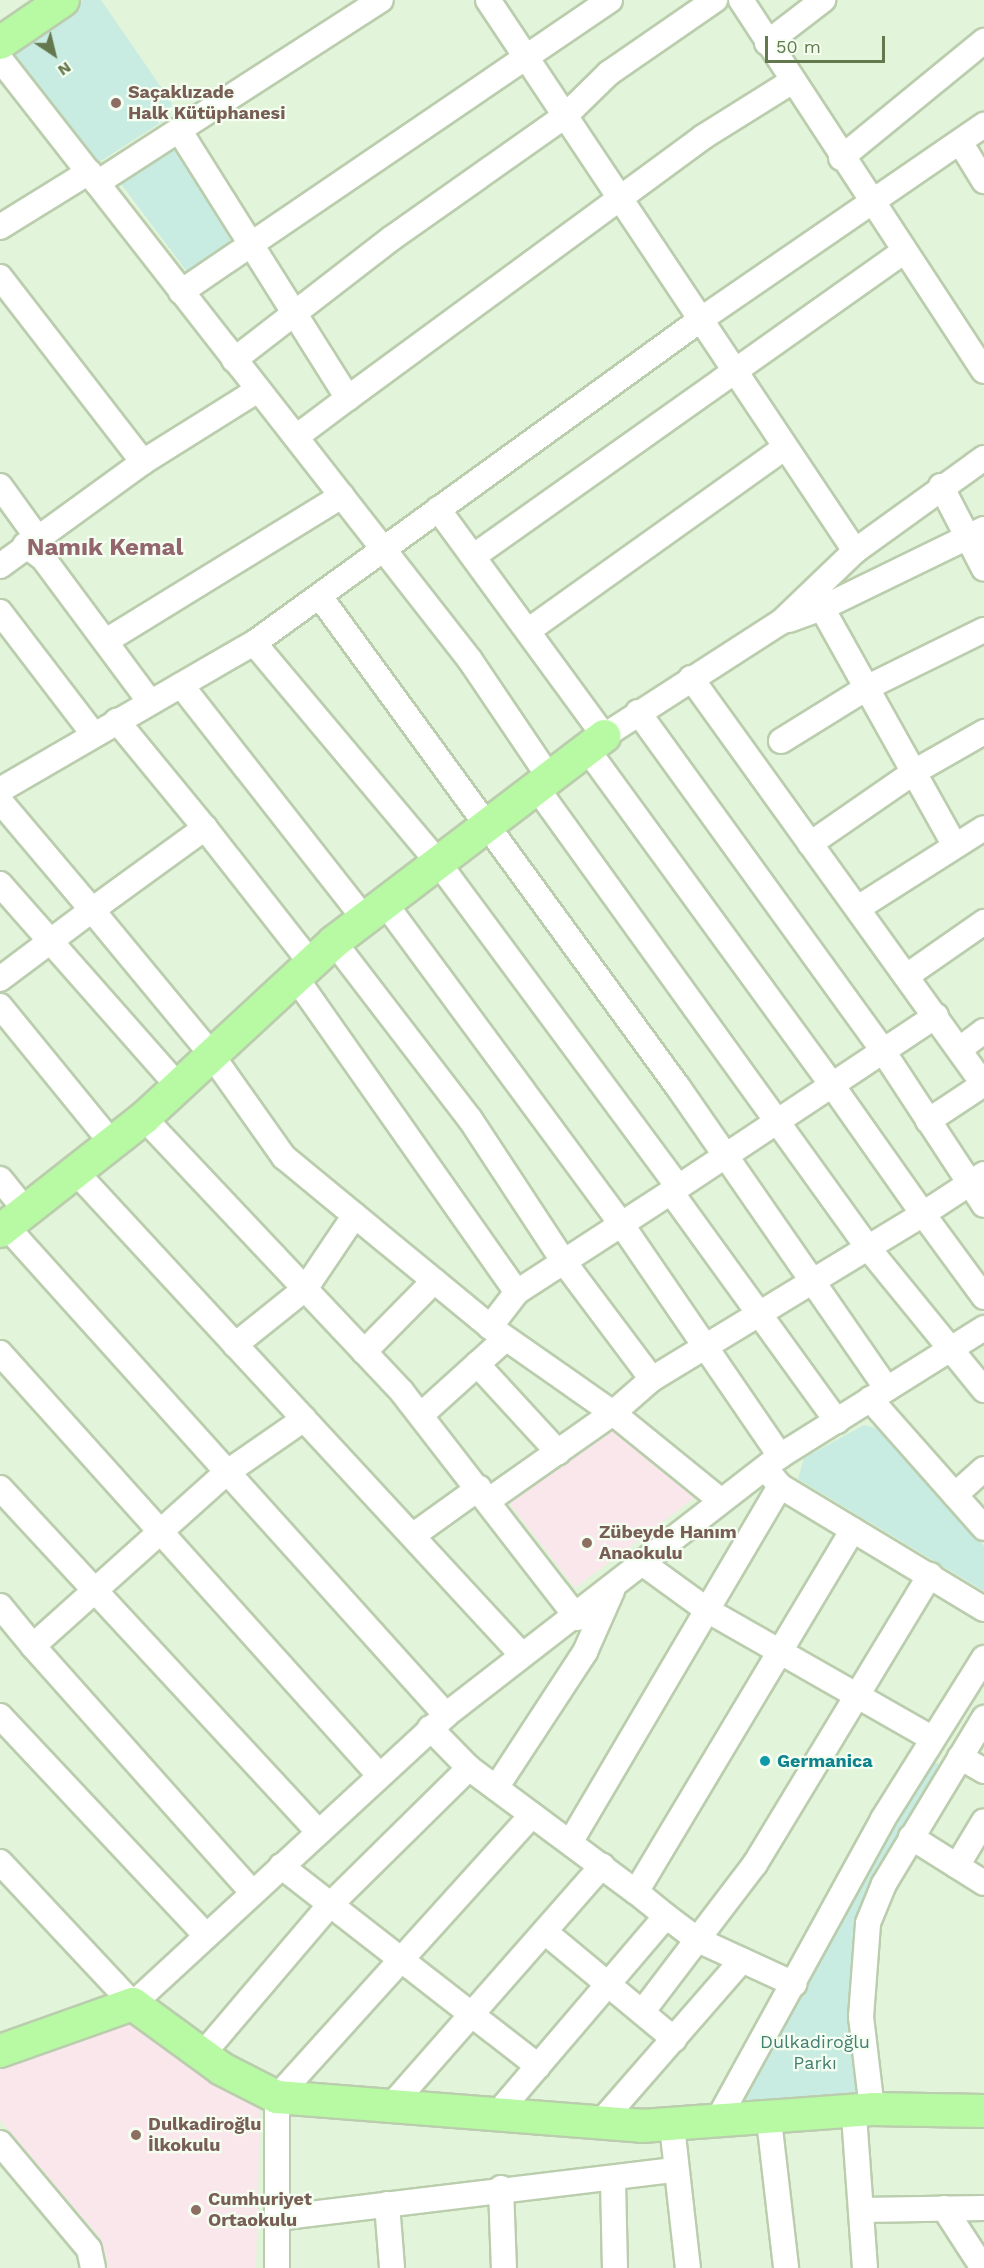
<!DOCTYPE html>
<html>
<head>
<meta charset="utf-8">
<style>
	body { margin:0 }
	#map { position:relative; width:984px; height:2268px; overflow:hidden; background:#effdea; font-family:"Work Sans",sans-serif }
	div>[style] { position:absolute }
	.residential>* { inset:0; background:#e2f4d9 }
	.education>* { inset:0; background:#f9e7eb }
	.green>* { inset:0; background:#c8ebe2 }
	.roads { filter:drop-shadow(2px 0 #bacdad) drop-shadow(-2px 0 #bacdad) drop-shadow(0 2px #bacdad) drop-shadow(0 -2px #bacdad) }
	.minor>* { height:24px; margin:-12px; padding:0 12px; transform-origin:12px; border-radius:12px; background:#fff }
	.major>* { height:32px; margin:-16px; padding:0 16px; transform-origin:16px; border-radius:16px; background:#b8faa4 }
	.dots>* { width:16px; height:16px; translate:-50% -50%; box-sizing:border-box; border:3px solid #f5fff1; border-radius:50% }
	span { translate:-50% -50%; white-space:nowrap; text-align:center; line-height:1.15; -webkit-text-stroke:4.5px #f5fff1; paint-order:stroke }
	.education-label { font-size:18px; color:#785e54; font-weight:700 }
	.left { translate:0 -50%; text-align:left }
	.culture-label { font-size:18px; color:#0d838f; font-weight:700 }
	.park-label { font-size:18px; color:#447e75 }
	.district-label { font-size:24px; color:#93666e; font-weight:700 }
	.north { position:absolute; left:24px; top:24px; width:60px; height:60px; -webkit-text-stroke:4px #f5fff1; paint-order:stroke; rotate:145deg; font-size:16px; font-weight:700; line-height:24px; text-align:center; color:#63784d }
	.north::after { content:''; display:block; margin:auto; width:21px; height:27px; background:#63784d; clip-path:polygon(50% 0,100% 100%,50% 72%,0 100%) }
	.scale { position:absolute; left:765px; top:36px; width:120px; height:27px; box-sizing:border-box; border:3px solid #63784d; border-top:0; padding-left:8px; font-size:18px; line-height:21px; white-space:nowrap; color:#63784d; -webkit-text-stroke:4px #f5fff1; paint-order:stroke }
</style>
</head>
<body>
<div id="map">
	<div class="residential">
		<i style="clip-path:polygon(0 0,984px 0,984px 2268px,0 2268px)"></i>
	</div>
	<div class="education">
		<i style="clip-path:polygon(616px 1421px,698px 1495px,575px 1588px,505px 1498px)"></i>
		<i style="clip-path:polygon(124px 2014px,260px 2105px,256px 2268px,109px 2268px,101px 2239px,0 2120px,0 2060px)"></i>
	</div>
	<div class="green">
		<i style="clip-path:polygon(83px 0,101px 0,172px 103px,168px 118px,93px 166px,26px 80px,10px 50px,15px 39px)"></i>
		<i style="clip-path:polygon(176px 141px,239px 238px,188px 273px,119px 181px)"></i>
		<i style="clip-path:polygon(864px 1425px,883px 1430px,984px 1546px,984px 1591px,798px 1479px,804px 1458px)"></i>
		<i style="clip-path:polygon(932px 1762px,939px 1764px,864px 1900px,858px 1926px,859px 2092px,747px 2105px,740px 2097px)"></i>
	</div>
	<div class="roads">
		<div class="minor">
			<i style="left:488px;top:0;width:662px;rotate:56.33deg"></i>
			<i style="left:741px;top:0;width:443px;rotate:56.8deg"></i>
			<i style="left:767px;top:43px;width:71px;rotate:-37.5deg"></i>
			<i style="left:0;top:59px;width:763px;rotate:51.97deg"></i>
			<i style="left:470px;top:660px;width:141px;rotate:56deg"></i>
			<i style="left:179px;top:130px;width:240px;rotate:-32.8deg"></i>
			<i style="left:960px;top:142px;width:46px;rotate:58.4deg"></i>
			<i style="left:841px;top:158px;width:185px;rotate:-39.3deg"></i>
			<i style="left:97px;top:183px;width:98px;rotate:-32.9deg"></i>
			<i style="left:179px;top:130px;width:317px;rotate:57.8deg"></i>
			<i style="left:348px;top:398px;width:65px;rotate:143.1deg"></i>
			<i style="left:0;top:227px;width:105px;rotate:-31.7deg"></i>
			<i style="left:0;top:277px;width:234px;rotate:52.3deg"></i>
			<i style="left:143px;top:462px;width:136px;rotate:-32.1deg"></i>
			<i style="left:181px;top:292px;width:519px;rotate:-34.24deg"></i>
			<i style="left:234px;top:360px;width:200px;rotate:-37.7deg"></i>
			<i style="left:392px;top:238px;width:212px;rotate:-35.2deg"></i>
			<i style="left:565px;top:116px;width:62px;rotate:-44.3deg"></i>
			<i style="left:609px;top:73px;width:129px;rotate:-34.6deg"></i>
			<i style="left:348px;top:398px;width:441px;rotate:-36.3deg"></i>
			<i style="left:703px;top:137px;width:104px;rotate:-32deg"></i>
			<i style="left:0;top:486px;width:62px;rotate:54.2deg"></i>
			<i style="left:941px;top:486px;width:93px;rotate:62.6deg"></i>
			<i style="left:438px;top:509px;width:281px;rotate:53.8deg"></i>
			<i style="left:604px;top:736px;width:211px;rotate:-32.8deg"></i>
			<i style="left:781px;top:622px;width:103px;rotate:-43.8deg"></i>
			<i style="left:855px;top:551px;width:159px;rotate:-35.8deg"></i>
			<i style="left:25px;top:545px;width:22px;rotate:36deg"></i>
			<i style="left:43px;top:558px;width:179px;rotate:53.4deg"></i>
			<i style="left:474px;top:556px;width:526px;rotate:-35.32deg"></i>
			<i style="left:0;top:566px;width:177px;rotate:-36deg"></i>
			<i style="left:321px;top:598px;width:605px;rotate:53.87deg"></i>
			<i style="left:678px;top:1087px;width:367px;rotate:55.3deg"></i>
			<i style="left:822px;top:608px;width:180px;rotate:-26deg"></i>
			<i style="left:0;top:612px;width:155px;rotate:52.6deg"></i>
			<i style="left:789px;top:620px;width:35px;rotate:-20deg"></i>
			<i style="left:822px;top:608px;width:270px;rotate:60.8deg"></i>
			<i style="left:529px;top:630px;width:313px;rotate:-35.5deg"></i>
			<i style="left:106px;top:641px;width:277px;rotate:-31.6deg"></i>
			<i style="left:254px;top:643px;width:285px;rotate:50deg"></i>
			<i style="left:437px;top:861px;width:405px;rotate:53.5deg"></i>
			<i style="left:691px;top:678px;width:501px;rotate:54.25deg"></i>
			<i style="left:181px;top:685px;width:296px;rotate:51.9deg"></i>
			<i style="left:638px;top:712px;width:418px;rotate:54.1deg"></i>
			<i style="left:883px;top:1051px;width:184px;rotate:56.7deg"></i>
			<i style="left:781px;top:741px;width:102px;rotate:-31.8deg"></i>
			<i style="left:868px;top:687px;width:129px;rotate:-26.2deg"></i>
			<i style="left:587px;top:749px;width:416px;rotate:53.9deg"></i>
			<i style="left:832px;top:1085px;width:193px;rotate:146.4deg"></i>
			<i style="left:671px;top:1192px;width:283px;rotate:54.1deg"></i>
			<i style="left:536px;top:787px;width:570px;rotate:54.22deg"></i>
			<i style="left:869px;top:1249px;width:182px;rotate:50.8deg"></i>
			<i style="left:0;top:790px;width:293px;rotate:-30.1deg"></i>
			<i style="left:254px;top:643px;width:551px;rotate:-35.91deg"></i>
			<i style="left:700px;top:320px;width:345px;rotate:-34.5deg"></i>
			<i style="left:0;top:801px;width:143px;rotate:49.8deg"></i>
			<i style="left:92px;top:910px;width:140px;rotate:-36deg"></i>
			<i style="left:205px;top:828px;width:139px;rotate:-129.4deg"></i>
			<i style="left:205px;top:828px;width:172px;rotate:51.9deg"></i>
			<i style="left:810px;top:844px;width:126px;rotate:-34.7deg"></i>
			<i style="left:914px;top:772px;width:81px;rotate:-29.7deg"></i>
			<i style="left:0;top:884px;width:268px;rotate:48.6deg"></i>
			<i style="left:384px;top:902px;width:401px;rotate:53.6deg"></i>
			<i style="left:622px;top:1225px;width:280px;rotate:55.6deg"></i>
			<i style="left:858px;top:908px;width:149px;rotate:-32.4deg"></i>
			<i style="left:334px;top:942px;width:223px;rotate:52.5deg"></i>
			<i style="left:470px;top:1119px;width:171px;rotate:56.7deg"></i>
			<i style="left:564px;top:1262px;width:146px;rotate:53.1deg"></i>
			<i style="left:908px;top:975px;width:93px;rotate:-34.9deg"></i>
			<i style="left:296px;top:978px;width:384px;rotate:54.9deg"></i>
			<i style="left:0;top:979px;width:115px;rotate:-36.9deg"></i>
			<i style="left:92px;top:910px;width:187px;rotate:50.4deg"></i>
			<i style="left:211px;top:1054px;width:126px;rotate:54.7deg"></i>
			<i style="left:284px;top:1157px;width:267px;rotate:39.5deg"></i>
			<i style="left:490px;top:1327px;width:44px;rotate:-52.4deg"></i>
			<i style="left:517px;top:1292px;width:184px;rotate:-33deg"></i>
			<i style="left:0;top:1006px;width:176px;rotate:50.8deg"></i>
			<i style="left:960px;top:1049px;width:30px;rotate:-37deg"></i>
			<i style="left:144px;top:1118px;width:376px;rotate:46.7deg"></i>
			<i style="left:402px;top:1392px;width:286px;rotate:52.2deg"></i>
			<i style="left:928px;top:1121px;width:67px;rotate:-33.5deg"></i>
			<i style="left:74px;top:1170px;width:660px;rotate:47.27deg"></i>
			<i style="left:984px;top:1174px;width:73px;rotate:146.7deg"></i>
			<i style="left:923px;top:1214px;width:103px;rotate:53.7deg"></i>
			<i style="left:0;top:1179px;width:40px;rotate:51deg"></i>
			<i style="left:6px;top:1226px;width:658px;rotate:48.02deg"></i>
			<i style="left:490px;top:1327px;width:150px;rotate:35deg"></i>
			<i style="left:613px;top:1413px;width:52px;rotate:-41.1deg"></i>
			<i style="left:652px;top:1379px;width:317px;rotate:-31.3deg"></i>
			<i style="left:923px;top:1214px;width:158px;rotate:-125.2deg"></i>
			<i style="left:832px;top:1085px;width:125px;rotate:-33.6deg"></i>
			<i style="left:235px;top:1345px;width:90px;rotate:-38.7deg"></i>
			<i style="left:305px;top:1289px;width:89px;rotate:-56deg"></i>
			<i style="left:364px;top:1352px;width:100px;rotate:-45.4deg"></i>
			<i style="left:0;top:1353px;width:567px;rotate:48.07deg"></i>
			<i style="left:477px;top:1364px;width:120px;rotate:47.4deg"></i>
			<i style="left:870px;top:1399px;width:172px;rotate:48.5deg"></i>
			<i style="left:421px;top:1415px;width:113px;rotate:-42.1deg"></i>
			<i style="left:771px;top:1475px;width:14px;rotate:51deg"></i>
			<i style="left:780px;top:1486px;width:238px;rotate:31.1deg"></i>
			<i style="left:0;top:1488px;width:468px;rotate:47.2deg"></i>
			<i style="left:955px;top:1495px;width:39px;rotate:-42deg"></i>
			<i style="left:489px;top:1500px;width:151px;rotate:-35.1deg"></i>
			<i style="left:613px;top:1413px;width:138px;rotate:39.1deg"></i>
			<i style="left:415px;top:1534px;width:79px;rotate:-35.7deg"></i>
			<i style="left:641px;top:1562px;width:82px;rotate:36deg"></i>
			<i style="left:707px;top:1610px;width:258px;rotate:29.7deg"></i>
			<i style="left:0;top:1606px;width:52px;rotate:50.5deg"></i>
			<i style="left:0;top:1716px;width:301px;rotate:46.8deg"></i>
			<i style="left:430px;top:1728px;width:56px;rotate:45.7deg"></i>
			<i style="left:469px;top:1768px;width:208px;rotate:36.6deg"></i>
			<i style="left:636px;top:1892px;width:422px;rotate:-59.1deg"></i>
			<i style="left:960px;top:1757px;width:28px;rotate:30deg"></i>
			<i style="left:496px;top:1788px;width:163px;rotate:-56.8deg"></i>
			<i style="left:585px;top:1652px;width:67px;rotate:-66.1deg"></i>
			<i style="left:911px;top:1837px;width:86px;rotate:32.2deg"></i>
			<i style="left:571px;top:1841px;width:412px;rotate:-59.5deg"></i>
			<i style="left:0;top:1862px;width:195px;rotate:46.9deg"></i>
			<i style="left:133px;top:2004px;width:426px;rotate:-42.7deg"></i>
			<i style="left:446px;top:1715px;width:423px;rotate:-37.8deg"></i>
			<i style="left:780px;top:1456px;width:241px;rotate:-32.1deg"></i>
			<i style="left:281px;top:1866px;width:326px;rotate:37.9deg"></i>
			<i style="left:957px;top:1866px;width:52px;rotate:-59deg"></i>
			<i style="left:252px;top:1892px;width:329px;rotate:-131.7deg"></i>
			<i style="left:33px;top:1646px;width:259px;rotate:-41.9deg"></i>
			<i style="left:226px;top:1473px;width:95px;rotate:-34.7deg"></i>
			<i style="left:666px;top:1916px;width:40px;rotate:37deg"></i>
			<i style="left:698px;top:1940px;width:106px;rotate:24.6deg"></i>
			<i style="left:545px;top:1932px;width:168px;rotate:39.7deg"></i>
			<i style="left:643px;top:2011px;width:185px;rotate:-52.7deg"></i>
			<i style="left:755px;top:1864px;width:338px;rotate:-58.8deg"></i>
			<i style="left:202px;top:2055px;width:196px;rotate:-49.6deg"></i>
			<i style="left:329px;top:1906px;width:197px;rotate:-44.6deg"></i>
			<i style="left:391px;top:2106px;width:320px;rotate:-48.7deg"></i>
			<i style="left:872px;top:2109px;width:93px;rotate:-96.8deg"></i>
			<i style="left:861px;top:2017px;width:94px;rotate:-85.7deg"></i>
			<i style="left:868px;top:1923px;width:42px;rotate:-67.7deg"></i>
			<i style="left:884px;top:1884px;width:194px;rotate:-58.9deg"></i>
			<i style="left:497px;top:2114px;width:260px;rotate:-49.5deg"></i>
			<i style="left:666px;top:1916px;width:38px;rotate:-141deg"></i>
			<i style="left:854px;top:2115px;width:153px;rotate:85.9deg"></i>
			<i style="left:769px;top:2120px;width:149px;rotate:83.4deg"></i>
			<i style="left:600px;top:2123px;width:216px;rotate:-48.9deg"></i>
			<i style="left:716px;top:2123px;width:347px;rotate:-61.2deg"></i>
			<i style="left:883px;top:1819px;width:190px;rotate:-57.9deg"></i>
			<i style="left:672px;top:2126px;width:143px;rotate:83.6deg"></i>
			<i style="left:0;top:2143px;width:138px;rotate:50deg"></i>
			<i style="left:89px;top:2249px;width:19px;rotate:78deg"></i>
			<i style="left:613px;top:2181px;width:87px;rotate:88.7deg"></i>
			<i style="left:501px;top:2188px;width:80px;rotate:87.9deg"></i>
			<i style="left:387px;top:2204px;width:64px;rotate:85.5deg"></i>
			<i style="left:944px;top:2208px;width:72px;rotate:57deg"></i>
			<i style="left:862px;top:2210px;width:122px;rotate:-0.9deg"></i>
			<i style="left:277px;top:2218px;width:400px;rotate:-6.9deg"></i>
			<i style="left:277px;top:2268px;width:171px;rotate:-90deg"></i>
			<i style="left:277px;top:2097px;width:380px;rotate:-47.9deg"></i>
		</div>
		<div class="major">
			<i style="left:0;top:43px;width:76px;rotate:-34.3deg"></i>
			<i style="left:0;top:1231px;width:183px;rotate:-38.1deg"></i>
			<i style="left:144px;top:1118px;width:259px;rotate:-42.8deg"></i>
			<i style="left:334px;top:942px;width:340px;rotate:-37.3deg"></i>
			<i style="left:0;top:2051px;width:141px;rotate:-19.5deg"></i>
			<i style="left:133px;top:2004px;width:110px;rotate:36.1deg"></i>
			<i style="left:222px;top:2069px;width:62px;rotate:27deg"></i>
			<i style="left:277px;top:2097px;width:366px;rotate:4.5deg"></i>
			<i style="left:642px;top:2126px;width:231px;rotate:-4.2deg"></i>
			<i style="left:872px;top:2109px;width:112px;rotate:1deg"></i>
		</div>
	</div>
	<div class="dots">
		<i style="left:116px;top:103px;background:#8d6e63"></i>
		<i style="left:587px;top:1543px;background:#8d6e63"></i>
		<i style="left:765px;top:1761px;background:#0f9aa8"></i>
		<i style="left:136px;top:2135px;background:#8d6e63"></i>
		<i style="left:196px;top:2210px;background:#8d6e63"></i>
	</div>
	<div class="education-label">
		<span class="left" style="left:128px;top:103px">Saçaklızade<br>Halk Kütüphanesi</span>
		<span class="left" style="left:599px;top:1543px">Zübeyde Hanım<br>Anaokulu</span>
		<span class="left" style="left:148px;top:2135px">Dulkadiroğlu<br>İlkokulu</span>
		<span class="left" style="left:208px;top:2210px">Cumhuriyet<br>Ortaokulu</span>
	</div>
	<div class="culture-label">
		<span class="left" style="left:777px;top:1761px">Germanica</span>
	</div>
	<div class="park-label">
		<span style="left:815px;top:2053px">Dulkadiroğlu<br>Parkı</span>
	</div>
	<div class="district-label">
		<span style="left:105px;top:548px">Namık Kemal</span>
	</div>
	<div class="north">N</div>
	<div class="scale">50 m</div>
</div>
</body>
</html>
